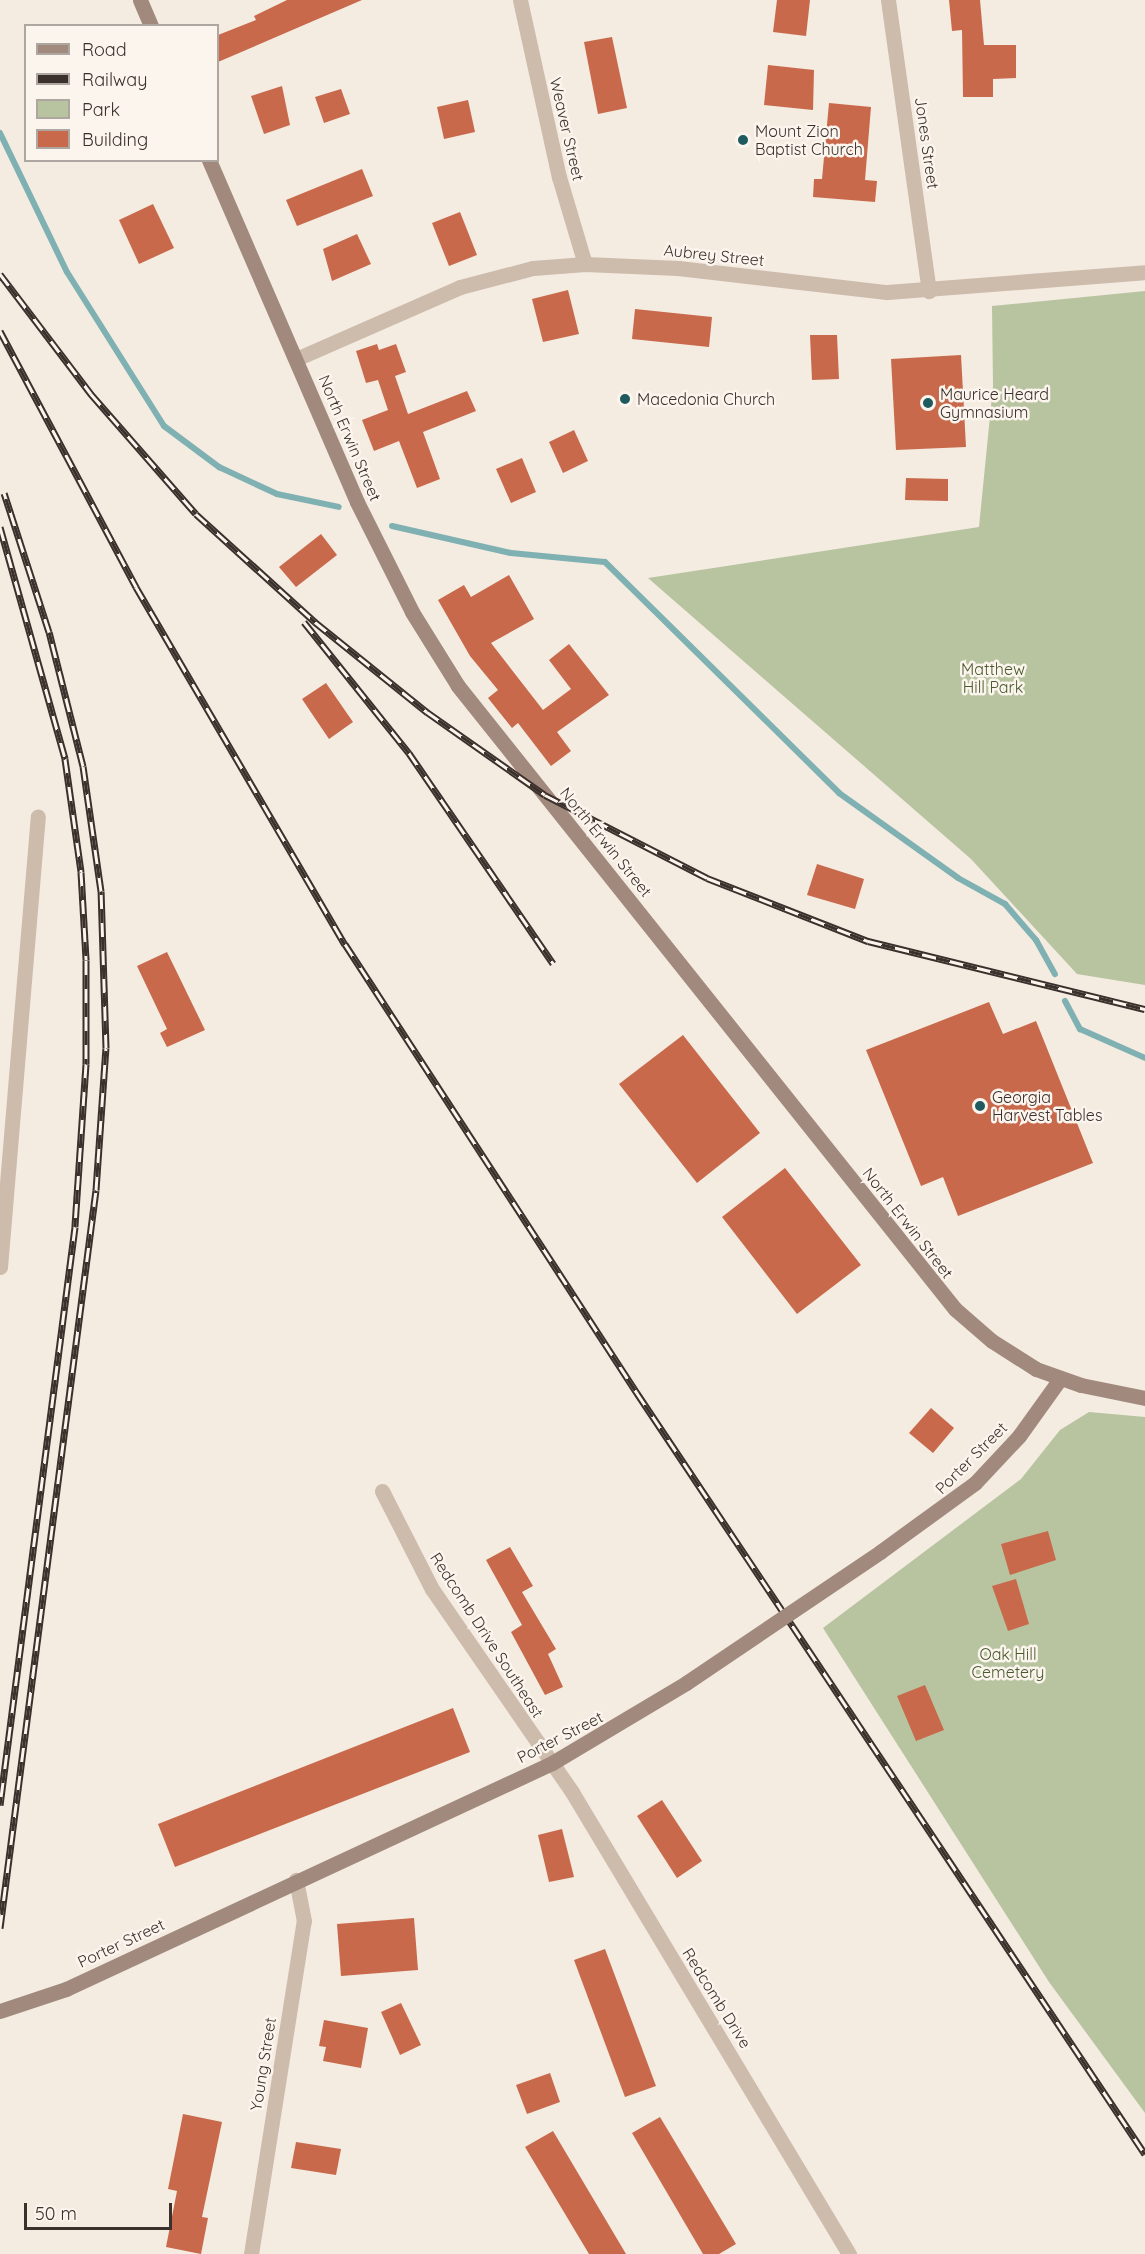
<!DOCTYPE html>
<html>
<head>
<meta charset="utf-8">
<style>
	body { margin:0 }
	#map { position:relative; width:1145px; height:2254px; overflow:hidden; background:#f4ebe1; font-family:Quicksand,sans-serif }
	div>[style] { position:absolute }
	.green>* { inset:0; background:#b8c4a0 }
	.stream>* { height:6px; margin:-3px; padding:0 3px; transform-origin:3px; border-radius:3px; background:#7fb0b2 }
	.building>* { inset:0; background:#c8694b }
	.street>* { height:15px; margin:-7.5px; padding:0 7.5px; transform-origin:7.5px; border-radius:7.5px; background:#cdbbac }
	.secondary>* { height:15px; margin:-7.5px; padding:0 7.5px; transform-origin:7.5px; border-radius:7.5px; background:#a18a7d }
	.rail>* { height:7px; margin-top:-3.5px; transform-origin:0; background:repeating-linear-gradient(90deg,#fbf5ee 0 14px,#3b302b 0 28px); box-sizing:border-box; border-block:2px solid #3b302b }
	.secondary-bridge>* { height:15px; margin:-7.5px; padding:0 7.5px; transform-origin:7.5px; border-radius:7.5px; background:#a18a7d }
	.dots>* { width:16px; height:16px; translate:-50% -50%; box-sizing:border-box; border:3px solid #fbf5ee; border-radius:50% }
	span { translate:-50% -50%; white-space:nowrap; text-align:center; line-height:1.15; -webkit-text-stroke:5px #fbf5ee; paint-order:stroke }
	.street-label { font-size:16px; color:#3b302b }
	.poi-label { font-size:16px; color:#3b302b }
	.left { translate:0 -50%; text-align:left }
	.park-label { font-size:16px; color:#4a5a2e }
	.legend { position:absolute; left:24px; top:24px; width:195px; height:138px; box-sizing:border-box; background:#fbf5ee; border:2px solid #aea6a0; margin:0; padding:8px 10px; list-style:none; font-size:18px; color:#3b302b }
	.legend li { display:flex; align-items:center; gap:12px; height:30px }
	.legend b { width:30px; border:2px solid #aea6a0 }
	.scale { position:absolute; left:24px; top:2203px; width:148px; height:27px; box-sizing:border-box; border:3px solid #3b302b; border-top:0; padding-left:8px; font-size:18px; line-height:21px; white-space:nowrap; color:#3b302b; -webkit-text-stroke:4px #fbf5ee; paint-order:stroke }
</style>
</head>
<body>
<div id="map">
	<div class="green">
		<i style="clip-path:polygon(1145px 291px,1145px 985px,1077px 974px,971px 859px,648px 578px,979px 527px,993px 386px,992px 306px)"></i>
		<i style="clip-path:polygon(1089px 1412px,1145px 1417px,1145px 2113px,1049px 1982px,823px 1628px,1021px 1479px,1060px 1430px)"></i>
	</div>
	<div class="stream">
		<i style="left:0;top:133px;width:154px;rotate:64.3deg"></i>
		<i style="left:67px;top:272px;width:182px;rotate:57.8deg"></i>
		<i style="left:164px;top:426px;width:69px;rotate:36.7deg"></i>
		<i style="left:219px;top:467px;width:64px;rotate:25deg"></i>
		<i style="left:277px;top:494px;width:63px;rotate:11.8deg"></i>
		<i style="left:392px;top:526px;width:122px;rotate:12.8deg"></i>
		<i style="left:511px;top:553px;width:94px;rotate:5.5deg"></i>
		<i style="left:605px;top:562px;width:329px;rotate:44.6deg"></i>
		<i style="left:839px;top:793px;width:146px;rotate:35.5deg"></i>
		<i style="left:958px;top:878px;width:54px;rotate:29deg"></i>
		<i style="left:1005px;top:904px;width:48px;rotate:49.3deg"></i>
		<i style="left:1036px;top:940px;width:39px;rotate:61deg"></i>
		<i style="left:1065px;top:1001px;width:32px;rotate:62deg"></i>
		<i style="left:1080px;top:1029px;width:71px;rotate:24deg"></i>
	</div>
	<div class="building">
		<i style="clip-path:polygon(287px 0,362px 0,218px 62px,218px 35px,256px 20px,254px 16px)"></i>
		<i style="clip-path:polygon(777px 0,810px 0,806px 36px,773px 32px)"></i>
		<i style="clip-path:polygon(949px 0,980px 0,984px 45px,1016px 45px,1016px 78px,993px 79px,993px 97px,963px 97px,962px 30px,952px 31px)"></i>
		<i style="clip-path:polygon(612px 37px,627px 108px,598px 114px,584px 42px)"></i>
		<i style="clip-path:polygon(768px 65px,814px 70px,813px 110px,764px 105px)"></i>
		<i style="clip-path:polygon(282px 86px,290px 125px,264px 134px,251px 96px)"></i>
		<i style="clip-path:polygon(341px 89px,350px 114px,324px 123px,315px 97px)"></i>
		<i style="clip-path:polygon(468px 100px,475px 132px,444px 139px,437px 107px)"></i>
		<i style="clip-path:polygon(829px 103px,871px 107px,865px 180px,877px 181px,875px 202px,813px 197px,814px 179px,822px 179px)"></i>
		<i style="clip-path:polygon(362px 169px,373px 196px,297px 226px,286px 200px)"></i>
		<i style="clip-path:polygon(153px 204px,174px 248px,139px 264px,119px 220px)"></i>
		<i style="clip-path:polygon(460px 212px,477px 255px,449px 266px,432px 223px)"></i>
		<i style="clip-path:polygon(357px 234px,371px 264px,332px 281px,323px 249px)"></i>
		<i style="clip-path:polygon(568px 290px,579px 334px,543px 342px,532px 299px)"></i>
		<i style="clip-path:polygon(635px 309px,712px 317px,709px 347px,632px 339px)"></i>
		<i style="clip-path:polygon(810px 335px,837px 335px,839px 379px,812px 380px)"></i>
		<i style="clip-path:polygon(377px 344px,379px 350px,396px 344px,406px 372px,395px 376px,408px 414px,467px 391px,476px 411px,423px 432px,440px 479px,417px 488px,399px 441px,374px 451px,362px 420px,388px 410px,378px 380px,366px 383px,356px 351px)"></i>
		<i style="clip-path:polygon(961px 355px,966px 447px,896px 450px,891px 359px)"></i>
		<i style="clip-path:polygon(574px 430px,588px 461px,563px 473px,549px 442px)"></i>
		<i style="clip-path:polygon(522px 458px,536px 492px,511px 503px,496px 469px)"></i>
		<i style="clip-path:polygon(906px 478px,948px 479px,948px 501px,905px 500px)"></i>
		<i style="clip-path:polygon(321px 534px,337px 555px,296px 587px,279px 567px)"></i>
		<i style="clip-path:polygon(509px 575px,534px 619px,491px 643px,543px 710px,571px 689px,549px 660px,569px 644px,609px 695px,557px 732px,571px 751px,551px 766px,518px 723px,512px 728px,488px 698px,498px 690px,470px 656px,438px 600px,464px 585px,471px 597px)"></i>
		<i style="clip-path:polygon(326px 683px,353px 722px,329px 739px,302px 699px)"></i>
		<i style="clip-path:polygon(817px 864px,864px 879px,855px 909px,807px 895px)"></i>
		<i style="clip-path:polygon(167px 952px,205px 1030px,167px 1047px,160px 1033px,167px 1029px,137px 966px)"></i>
		<i style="clip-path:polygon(989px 1002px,1003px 1034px,1036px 1021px,1093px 1163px,958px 1216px,943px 1177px,921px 1186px,866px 1050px)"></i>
		<i style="clip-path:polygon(683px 1035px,760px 1133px,697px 1183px,619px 1084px)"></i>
		<i style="clip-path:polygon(785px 1168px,861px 1265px,797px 1314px,722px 1217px)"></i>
		<i style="clip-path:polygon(931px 1408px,954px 1428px,933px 1453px,909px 1433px)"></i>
		<i style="clip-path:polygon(1048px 1531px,1056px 1560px,1010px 1575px,1001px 1544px)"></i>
		<i style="clip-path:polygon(510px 1547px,533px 1586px,522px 1592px,556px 1649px,548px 1654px,563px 1687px,545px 1695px,511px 1632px,522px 1625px,486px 1560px)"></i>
		<i style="clip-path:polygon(1016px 1579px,1029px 1624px,1008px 1631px,992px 1586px)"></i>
		<i style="clip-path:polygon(925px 1685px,944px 1730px,916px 1741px,897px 1696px)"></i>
		<i style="clip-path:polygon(453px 1708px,470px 1752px,175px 1867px,158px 1824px)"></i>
		<i style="clip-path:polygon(662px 1800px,702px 1861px,677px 1878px,637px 1816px)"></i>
		<i style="clip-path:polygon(562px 1829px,574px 1877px,549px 1882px,538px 1835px)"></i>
		<i style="clip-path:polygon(414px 1918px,418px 1970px,341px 1976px,337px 1924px)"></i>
		<i style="clip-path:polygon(605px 1949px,656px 2086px,625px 2097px,574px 1960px)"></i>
		<i style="clip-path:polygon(401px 2003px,421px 2045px,400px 2055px,381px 2012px)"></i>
		<i style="clip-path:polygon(324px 2020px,368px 2028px,361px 2068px,323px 2061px,326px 2047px,319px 2046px)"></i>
		<i style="clip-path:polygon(550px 2073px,560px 2102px,527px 2114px,516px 2085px)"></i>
		<i style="clip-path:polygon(183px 2114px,222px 2122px,202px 2217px,208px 2218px,201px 2254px,166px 2247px,177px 2191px,168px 2189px)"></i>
		<i style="clip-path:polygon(660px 2117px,736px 2244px,719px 2254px,703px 2254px,632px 2133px)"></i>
		<i style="clip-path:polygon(553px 2131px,626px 2254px,589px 2254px,525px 2147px)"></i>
		<i style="clip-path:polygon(296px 2142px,341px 2149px,336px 2175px,291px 2168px)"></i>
	</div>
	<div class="street">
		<i style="left:520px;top:0;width:181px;rotate:77.6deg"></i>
		<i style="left:559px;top:177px;width:91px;rotate:73.4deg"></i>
		<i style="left:888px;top:0;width:294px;rotate:82deg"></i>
		<i style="left:296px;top:359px;width:179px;rotate:-23.7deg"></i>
		<i style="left:460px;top:287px;width:75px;rotate:-14.6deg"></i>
		<i style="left:533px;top:268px;width:52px;rotate:-4.4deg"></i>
		<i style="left:585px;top:264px;width:93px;rotate:2.5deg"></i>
		<i style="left:678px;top:268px;width:210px;rotate:6.6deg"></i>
		<i style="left:887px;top:292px;width:259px;rotate:-4.4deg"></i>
		<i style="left:0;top:1267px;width:452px;rotate:-85.2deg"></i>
		<i style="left:382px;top:1491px;width:110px;rotate:63deg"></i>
		<i style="left:432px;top:1589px;width:247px;rotate:55.4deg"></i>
		<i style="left:572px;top:1792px;width:539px;rotate:59.05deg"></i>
		<i style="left:251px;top:2254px;width:337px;rotate:-81deg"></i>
		<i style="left:304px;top:1921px;width:42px;rotate:-101deg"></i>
	</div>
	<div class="secondary">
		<i style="left:140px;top:0;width:28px;rotate:67deg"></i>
		<i style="left:209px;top:160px;width:373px;rotate:66.6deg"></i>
		<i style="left:357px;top:502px;width:123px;rotate:63.4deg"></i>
		<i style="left:412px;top:612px;width:87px;rotate:58.1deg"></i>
		<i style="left:458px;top:686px;width:797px;rotate:51.42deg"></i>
		<i style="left:955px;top:1309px;width:49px;rotate:40.9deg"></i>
		<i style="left:992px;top:1341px;width:52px;rotate:32.5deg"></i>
		<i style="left:1036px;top:1369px;width:48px;rotate:19.6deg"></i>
		<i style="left:1081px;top:1385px;width:65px;rotate:11.5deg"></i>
		<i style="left:880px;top:1552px;width:117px;rotate:-36deg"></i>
		<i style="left:975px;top:1483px;width:64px;rotate:-46.9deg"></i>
		<i style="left:1019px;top:1436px;width:70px;rotate:-54.3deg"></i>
		<i style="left:0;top:2011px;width:70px;rotate:-18.4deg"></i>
		<i style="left:66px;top:1989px;width:536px;rotate:-24.94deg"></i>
		<i style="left:552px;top:1763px;width:156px;rotate:-30.8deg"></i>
	</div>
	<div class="rail">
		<i style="left:0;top:274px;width:151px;rotate:52.8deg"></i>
		<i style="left:91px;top:394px;width:159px;rotate:48.8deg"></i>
		<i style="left:196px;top:514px;width:161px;rotate:42.2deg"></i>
		<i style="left:315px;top:622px;width:144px;rotate:38.8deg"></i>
		<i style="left:427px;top:712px;width:144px;rotate:35.1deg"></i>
		<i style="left:545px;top:795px;width:182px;rotate:27.1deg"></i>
		<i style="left:707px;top:878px;width:173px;rotate:21.4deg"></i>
		<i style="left:868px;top:941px;width:285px;rotate:13.8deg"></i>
		<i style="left:0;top:331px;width:290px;rotate:62deg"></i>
		<i style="left:136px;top:587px;width:414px;rotate:59.7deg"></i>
		<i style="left:345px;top:944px;width:536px;rotate:56.96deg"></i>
		<i style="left:637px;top:1393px;width:915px;rotate:56.28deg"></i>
		<i style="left:0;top:527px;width:241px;rotate:74.3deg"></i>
		<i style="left:65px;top:759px;width:114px;rotate:81.9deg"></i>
		<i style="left:81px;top:872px;width:88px;rotate:86.7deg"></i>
		<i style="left:86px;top:960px;width:104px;rotate:90deg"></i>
		<i style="left:86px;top:1064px;width:163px;rotate:93.9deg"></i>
		<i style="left:75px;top:1227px;width:583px;rotate:97.39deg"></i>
		<i style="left:304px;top:622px;width:168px;rotate:51.3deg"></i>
		<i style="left:409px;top:753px;width:255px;rotate:55.6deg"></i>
		<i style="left:0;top:1928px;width:744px;rotate:-82.59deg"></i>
		<i style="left:96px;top:1190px;width:142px;rotate:-86deg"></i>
		<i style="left:106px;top:1048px;width:157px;rotate:-91.8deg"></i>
		<i style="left:101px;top:891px;width:126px;rotate:-98.2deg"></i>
		<i style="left:83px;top:766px;width:138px;rotate:-104.2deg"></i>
		<i style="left:49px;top:632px;width:146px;rotate:-107.9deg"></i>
	</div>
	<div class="secondary-bridge">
		<i style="left:686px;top:1683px;width:234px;rotate:-34deg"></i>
	</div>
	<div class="dots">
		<i style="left:743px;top:140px;background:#1f5a5e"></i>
		<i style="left:625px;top:399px;background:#1f5a5e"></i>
		<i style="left:928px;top:403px;background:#1f5a5e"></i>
		<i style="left:980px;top:1106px;background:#1f5a5e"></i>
	</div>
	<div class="street-label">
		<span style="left:567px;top:129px;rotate:77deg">Weaver Street</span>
		<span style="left:927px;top:143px;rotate:82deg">Jones Street</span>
		<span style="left:714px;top:255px;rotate:6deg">Aubrey Street</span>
		<span style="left:350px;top:438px;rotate:67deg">North Erwin Street</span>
		<span style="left:606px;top:842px;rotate:51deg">North Erwin Street</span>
		<span style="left:908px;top:1223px;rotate:52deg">North Erwin Street</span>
		<span style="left:971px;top:1458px;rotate:-45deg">Porter Street</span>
		<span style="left:487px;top:1635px;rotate:57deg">Redcomb Drive Southeast</span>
		<span style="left:560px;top:1737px;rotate:-27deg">Porter Street</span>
		<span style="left:121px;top:1943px;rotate:-25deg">Porter Street</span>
		<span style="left:717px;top:1998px;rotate:58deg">Redcomb Drive</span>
		<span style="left:263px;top:2064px;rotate:-81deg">Young Street</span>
	</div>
	<div class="poi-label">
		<span class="left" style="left:755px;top:140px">Mount Zion<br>Baptist Church</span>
		<span class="left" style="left:940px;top:403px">Maurice Heard<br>Gymnasium</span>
		<span class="left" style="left:637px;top:399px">Macedonia Church</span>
		<span class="left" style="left:992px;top:1106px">Georgia<br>Harvest Tables</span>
	</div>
	<div class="park-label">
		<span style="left:993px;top:678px">Matthew<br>Hill Park</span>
		<span style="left:1008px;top:1663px">Oak Hill<br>Cemetery</span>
	</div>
	<ul class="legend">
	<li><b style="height:8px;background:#a18a7d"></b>Road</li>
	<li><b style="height:8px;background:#3b302b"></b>Railway</li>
	<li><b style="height:16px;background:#b8c4a0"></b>Park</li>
	<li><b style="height:16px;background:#c8694b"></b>Building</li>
	</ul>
	<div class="scale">50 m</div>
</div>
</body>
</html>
